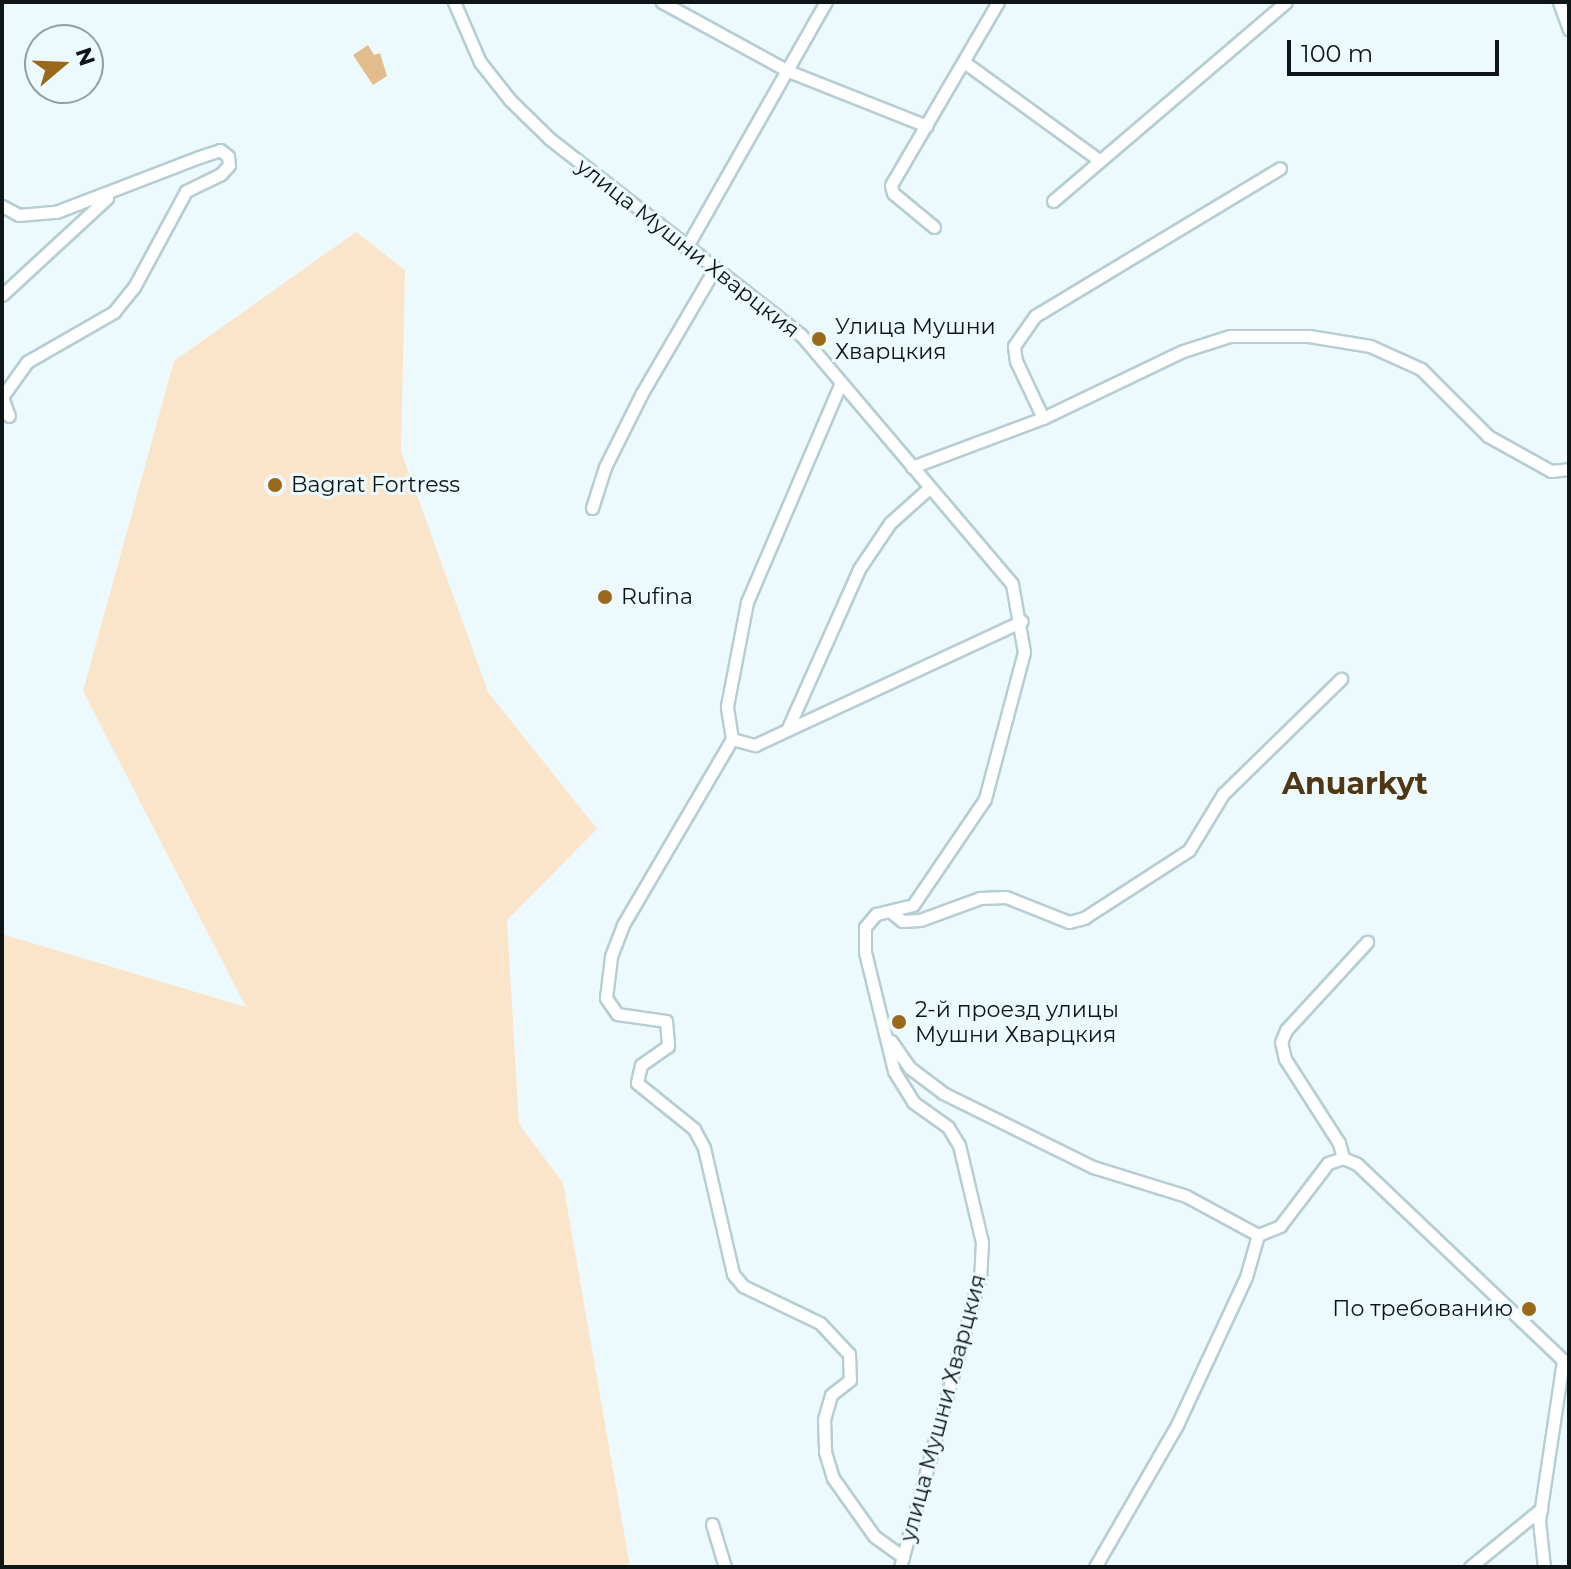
<!DOCTYPE html>
<html>
<head>
<meta charset="utf-8">
<style>
	body { margin:0 }
	#map { position:relative; width:1571px; height:1569px; overflow:hidden; background:#ecfafd; font-family:Montserrat,sans-serif }
	div>[style] { position:absolute }
	.green>* { inset:0; background:#fbe5ca }
	.water>* { inset:0; background:#e2bc8c }
	.roads { filter:drop-shadow(2px 0 #b6ced3) drop-shadow(-2px 0 #b6ced3) drop-shadow(0 2px #b6ced3) drop-shadow(0 -2px #b6ced3) }
	.street>* { height:11px; margin:-5.5px; padding:0 5.5px; transform-origin:5.5px; border-radius:5.5px; background:#fff }
	.dots>* { width:22px; height:22px; translate:-50% -50%; box-sizing:border-box; border:4px solid #ecfafd; border-radius:50% }
	span { translate:-50% -50%; white-space:nowrap; text-align:center; line-height:1.15; -webkit-text-stroke:6px #ecfafd; paint-order:stroke }
	.street-label { font-size:22px; color:#0d1517 }
	.poi-label { font-size:22px; color:#0d1517 }
	.left { translate:0 -50%; text-align:left }
	.right { translate:-100% -50%; text-align:right }
	.district-label { font-size:30px; color:#4f3714; font-weight:700 }
	.frame { position:absolute; inset:0; border:4px solid #0d1517; pointer-events:none }
	.north { position:absolute; left:24px; top:24px; width:80px; height:80px; box-sizing:border-box; background:#ecfafd; border:2px solid #939ea1; border-radius:50%; rotate:71deg; font-size:22px; font-weight:700; line-height:32px; text-align:center; color:#0d1517 }
	.north::after { content:''; display:block; margin:auto; width:28px; height:36px; background:#99681a; clip-path:polygon(50% 0,100% 100%,50% 72%,0 100%) }
	.scale { position:absolute; left:1287px; top:40px; width:212px; height:36px; box-sizing:border-box; border:4px solid #0d1517; border-top:0; padding-left:10px; font-size:24px; line-height:28px; white-space:nowrap; color:#0d1517; -webkit-text-stroke:6px #ecfafd; paint-order:stroke }
</style>
</head>
<body>
<div id="map">
	<div class="green">
		<i style="clip-path:polygon(356px 232px,405px 270px,401px 451px,488px 692px,597px 829px,507px 920px,519px 1124px,563px 1183px,630px 1567px,2px 1567px,2px 934px,246px 1007px,83px 691px,174px 361px)"></i>
	</div>
	<div class="water">
		<i style="clip-path:polygon(368px 45px,374px 55px,380px 53px,387px 76px,373px 85px,353px 55px)"></i>
	</div>
	<div class="roads">
		<div class="street">
			<i style="left:454px;top:2px;width:65px;rotate:66.6deg"></i>
			<i style="left:480px;top:62px;width:48px;rotate:51.7deg"></i>
			<i style="left:510px;top:100px;width:56px;rotate:44.3deg"></i>
			<i style="left:550px;top:139px;width:318px;rotate:38deg"></i>
			<i style="left:801px;top:335px;width:326px;rotate:49.7deg"></i>
			<i style="left:1012px;top:584px;width:69px;rotate:80deg"></i>
			<i style="left:1024px;top:652px;width:152px;rotate:104.9deg"></i>
			<i style="left:985px;top:799px;width:128px;rotate:124.2deg"></i>
			<i style="left:913px;top:905px;width:38px;rotate:166deg"></i>
			<i style="left:876px;top:914px;width:17px;rotate:130deg"></i>
			<i style="left:865px;top:927px;width:25px;rotate:90deg"></i>
			<i style="left:865px;top:952px;width:122px;rotate:76.3deg"></i>
			<i style="left:894px;top:1071px;width:36px;rotate:58deg"></i>
			<i style="left:913px;top:1102px;width:43px;rotate:35.5deg"></i>
			<i style="left:948px;top:1127px;width:21px;rotate:59deg"></i>
			<i style="left:959px;top:1145px;width:100px;rotate:76.7deg"></i>
			<i style="left:982px;top:1242px;width:33px;rotate:93deg"></i>
			<i style="left:980px;top:1275px;width:303px;rotate:105.3deg"></i>
			<i style="left:662px;top:2px;width:144px;rotate:28.7deg"></i>
			<i style="left:788px;top:71px;width:149px;rotate:21.6deg"></i>
			<i style="left:1559px;top:2px;width:29px;rotate:70deg"></i>
			<i style="left:964px;top:62px;width:167px;rotate:36deg"></i>
			<i style="left:1053px;top:201px;width:306px;rotate:-40.5deg"></i>
			<i style="left:2px;top:206px;width:19px;rotate:28deg"></i>
			<i style="left:19px;top:215px;width:37px;rotate:-5deg"></i>
			<i style="left:56px;top:212px;width:153px;rotate:-21deg"></i>
			<i style="left:199px;top:157px;width:22px;rotate:-18deg"></i>
			<i style="left:220px;top:150px;width:10px;rotate:37deg"></i>
			<i style="left:228px;top:156px;width:9px;rotate:84deg"></i>
			<i style="left:229px;top:165px;width:12px;rotate:132deg"></i>
			<i style="left:221px;top:174px;width:39px;rotate:154deg"></i>
			<i style="left:186px;top:191px;width:109px;rotate:118.4deg"></i>
			<i style="left:134px;top:287px;width:32px;rotate:129deg"></i>
			<i style="left:114px;top:312px;width:100px;rotate:150.1deg"></i>
			<i style="left:27px;top:362px;width:43px;rotate:125.5deg"></i>
			<i style="left:934px;top:227px;width:53px;rotate:-140.3deg"></i>
			<i style="left:893px;top:193px;width:8px;rotate:-104deg"></i>
			<i style="left:891px;top:185px;width:212px;rotate:-59.7deg"></i>
			<i style="left:686px;top:248px;width:283px;rotate:-60.4deg"></i>
			<i style="left:2px;top:295px;width:143px;rotate:-42.7deg"></i>
			<i style="left:2px;top:397px;width:20px;rotate:70deg"></i>
			<i style="left:1043px;top:418px;width:63px;rotate:-115.3deg"></i>
			<i style="left:1016px;top:361px;width:15px;rotate:-98deg"></i>
			<i style="left:1014px;top:346px;width:37px;rotate:-55deg"></i>
			<i style="left:1035px;top:316px;width:286px;rotate:-31.1deg"></i>
			<i style="left:912px;top:467px;width:140px;rotate:-20.5deg"></i>
			<i style="left:1043px;top:418px;width:155px;rotate:-25.6deg"></i>
			<i style="left:1183px;top:351px;width:49px;rotate:-17.7deg"></i>
			<i style="left:1230px;top:336px;width:79px"></i>
			<i style="left:1309px;top:336px;width:62px;rotate:9.3deg"></i>
			<i style="left:1370px;top:346px;width:56px;rotate:24.3deg"></i>
			<i style="left:1421px;top:369px;width:95px;rotate:45deg"></i>
			<i style="left:1488px;top:436px;width:72px;rotate:29.1deg"></i>
			<i style="left:1551px;top:471px;width:18px;rotate:-6deg"></i>
			<i style="left:592px;top:508px;width:43px;rotate:-72.4deg"></i>
			<i style="left:605px;top:467px;width:83px;rotate:-63.4deg"></i>
			<i style="left:642px;top:393px;width:143px;rotate:-59.7deg"></i>
			<i style="left:788px;top:728px;width:174px;rotate:-65.9deg"></i>
			<i style="left:859px;top:569px;width:55px;rotate:-56deg"></i>
			<i style="left:890px;top:523px;width:52px;rotate:-41.9deg"></i>
			<i style="left:732px;top:739px;width:216px;rotate:120.4deg"></i>
			<i style="left:623px;top:925px;width:34px;rotate:111deg"></i>
			<i style="left:611px;top:957px;width:41px;rotate:97deg"></i>
			<i style="left:606px;top:998px;width:19px;rotate:55deg"></i>
			<i style="left:617px;top:1014px;width:49px;rotate:8.1deg"></i>
			<i style="left:666px;top:1021px;width:25px;rotate:85deg"></i>
			<i style="left:668px;top:1046px;width:33px;rotate:145deg"></i>
			<i style="left:641px;top:1065px;width:18px;rotate:103deg"></i>
			<i style="left:637px;top:1083px;width:73px;rotate:38.9deg"></i>
			<i style="left:694px;top:1129px;width:21px;rotate:62deg"></i>
			<i style="left:704px;top:1148px;width:129px;rotate:77deg"></i>
			<i style="left:733px;top:1274px;width:16px;rotate:50deg"></i>
			<i style="left:743px;top:1286px;width:85px;rotate:25.7deg"></i>
			<i style="left:820px;top:1323px;width:42px;rotate:46.9deg"></i>
			<i style="left:849px;top:1354px;width:26px;rotate:88deg"></i>
			<i style="left:850px;top:1380px;width:24px;rotate:142deg"></i>
			<i style="left:831px;top:1395px;width:25px;rotate:106deg"></i>
			<i style="left:824px;top:1419px;width:33px;rotate:88deg"></i>
			<i style="left:825px;top:1452px;width:27px;rotate:73deg"></i>
			<i style="left:833px;top:1478px;width:71px;rotate:54.7deg"></i>
			<i style="left:874px;top:1536px;width:36px;rotate:36deg"></i>
			<i style="left:732px;top:739px;width:33px;rotate:-99deg"></i>
			<i style="left:727px;top:706px;width:106px;rotate:-79.1deg"></i>
			<i style="left:747px;top:602px;width:238px;rotate:-66.8deg"></i>
			<i style="left:732px;top:739px;width:24px;rotate:15deg"></i>
			<i style="left:755px;top:745px;width:294px;rotate:-24.9deg"></i>
			<i style="left:891px;top:912px;width:14px;rotate:39deg"></i>
			<i style="left:902px;top:921px;width:18px;rotate:-3deg"></i>
			<i style="left:920px;top:920px;width:64px;rotate:-20.1deg"></i>
			<i style="left:980px;top:898px;width:26px;rotate:-2deg"></i>
			<i style="left:1006px;top:897px;width:68px;rotate:21.6deg"></i>
			<i style="left:1069px;top:922px;width:16px;rotate:-15deg"></i>
			<i style="left:1084px;top:918px;width:125px;rotate:-32.9deg"></i>
			<i style="left:1189px;top:850px;width:66px;rotate:-58.7deg"></i>
			<i style="left:1223px;top:794px;width:165px;rotate:-44.3deg"></i>
			<i style="left:891px;top:1041px;width:33px;rotate:55deg"></i>
			<i style="left:910px;top:1068px;width:41px;rotate:37.1deg"></i>
			<i style="left:943px;top:1093px;width:167px;rotate:26.3deg"></i>
			<i style="left:1093px;top:1167px;width:97px;rotate:17.3deg"></i>
			<i style="left:1186px;top:1196px;width:82px;rotate:28.4deg"></i>
			<i style="left:1258px;top:1235px;width:24px;rotate:-22deg"></i>
			<i style="left:1280px;top:1226px;width:79px;rotate:-52.7deg"></i>
			<i style="left:1328px;top:1163px;width:16px;rotate:-18deg"></i>
			<i style="left:1343px;top:1158px;width:15px;rotate:23deg"></i>
			<i style="left:1357px;top:1164px;width:284px;rotate:43.6deg"></i>
			<i style="left:1343px;top:1158px;width:16px;rotate:-105deg"></i>
			<i style="left:1339px;top:1143px;width:100px;rotate:-122.7deg"></i>
			<i style="left:1285px;top:1059px;width:17px;rotate:-103deg"></i>
			<i style="left:1281px;top:1042px;width:13px;rotate:-67deg"></i>
			<i style="left:1286px;top:1030px;width:120px;rotate:-47.4deg"></i>
			<i style="left:712px;top:1524px;width:45px;rotate:73.2deg"></i>
			<i style="left:1095px;top:1567px;width:164px;rotate:-60deg"></i>
			<i style="left:1177px;top:1425px;width:163px;rotate:-65deg"></i>
			<i style="left:1246px;top:1277px;width:44px;rotate:-74.1deg"></i>
			<i style="left:1470px;top:1567px;width:92px;rotate:-39.2deg"></i>
			<i style="left:1544px;top:1567px;width:46px;rotate:-96.2deg"></i>
			<i style="left:1539px;top:1521px;width:163px;rotate:-81.5deg"></i>
		</div>
	</div>
	<div class="dots">
		<i style="left:819px;top:339px;background:#99681a"></i>
		<i style="left:275px;top:485px;background:#99681a"></i>
		<i style="left:605px;top:597px;background:#99681a"></i>
		<i style="left:899px;top:1022px;background:#99681a"></i>
		<i style="left:1529px;top:1309px;background:#99681a"></i>
	</div>
	<div class="street-label">
		<span style="left:688px;top:248px;rotate:38deg">улица Мушни Хварцкия</span>
		<span style="left:943px;top:1408px;rotate:-75deg">улица Мушни Хварцкия</span>
	</div>
	<div class="poi-label">
		<span class="left" style="left:835px;top:339px">Улица Мушни<br>Хварцкия</span>
		<span class="left" style="left:291px;top:485px">Bagrat Fortress</span>
		<span class="left" style="left:621px;top:597px">Rufina</span>
		<span class="left" style="left:915px;top:1022px">2-й проезд улицы<br>Мушни Хварцкия</span>
		<span class="right" style="left:1513px;top:1309px">По требованию</span>
	</div>
	<div class="district-label">
		<span style="left:1355px;top:784px">Anuarkyt</span>
	</div>
	<div class="frame"></div>
	<div class="north">N</div>
	<div class="scale">100 m</div>
</div>
</body>
</html>
